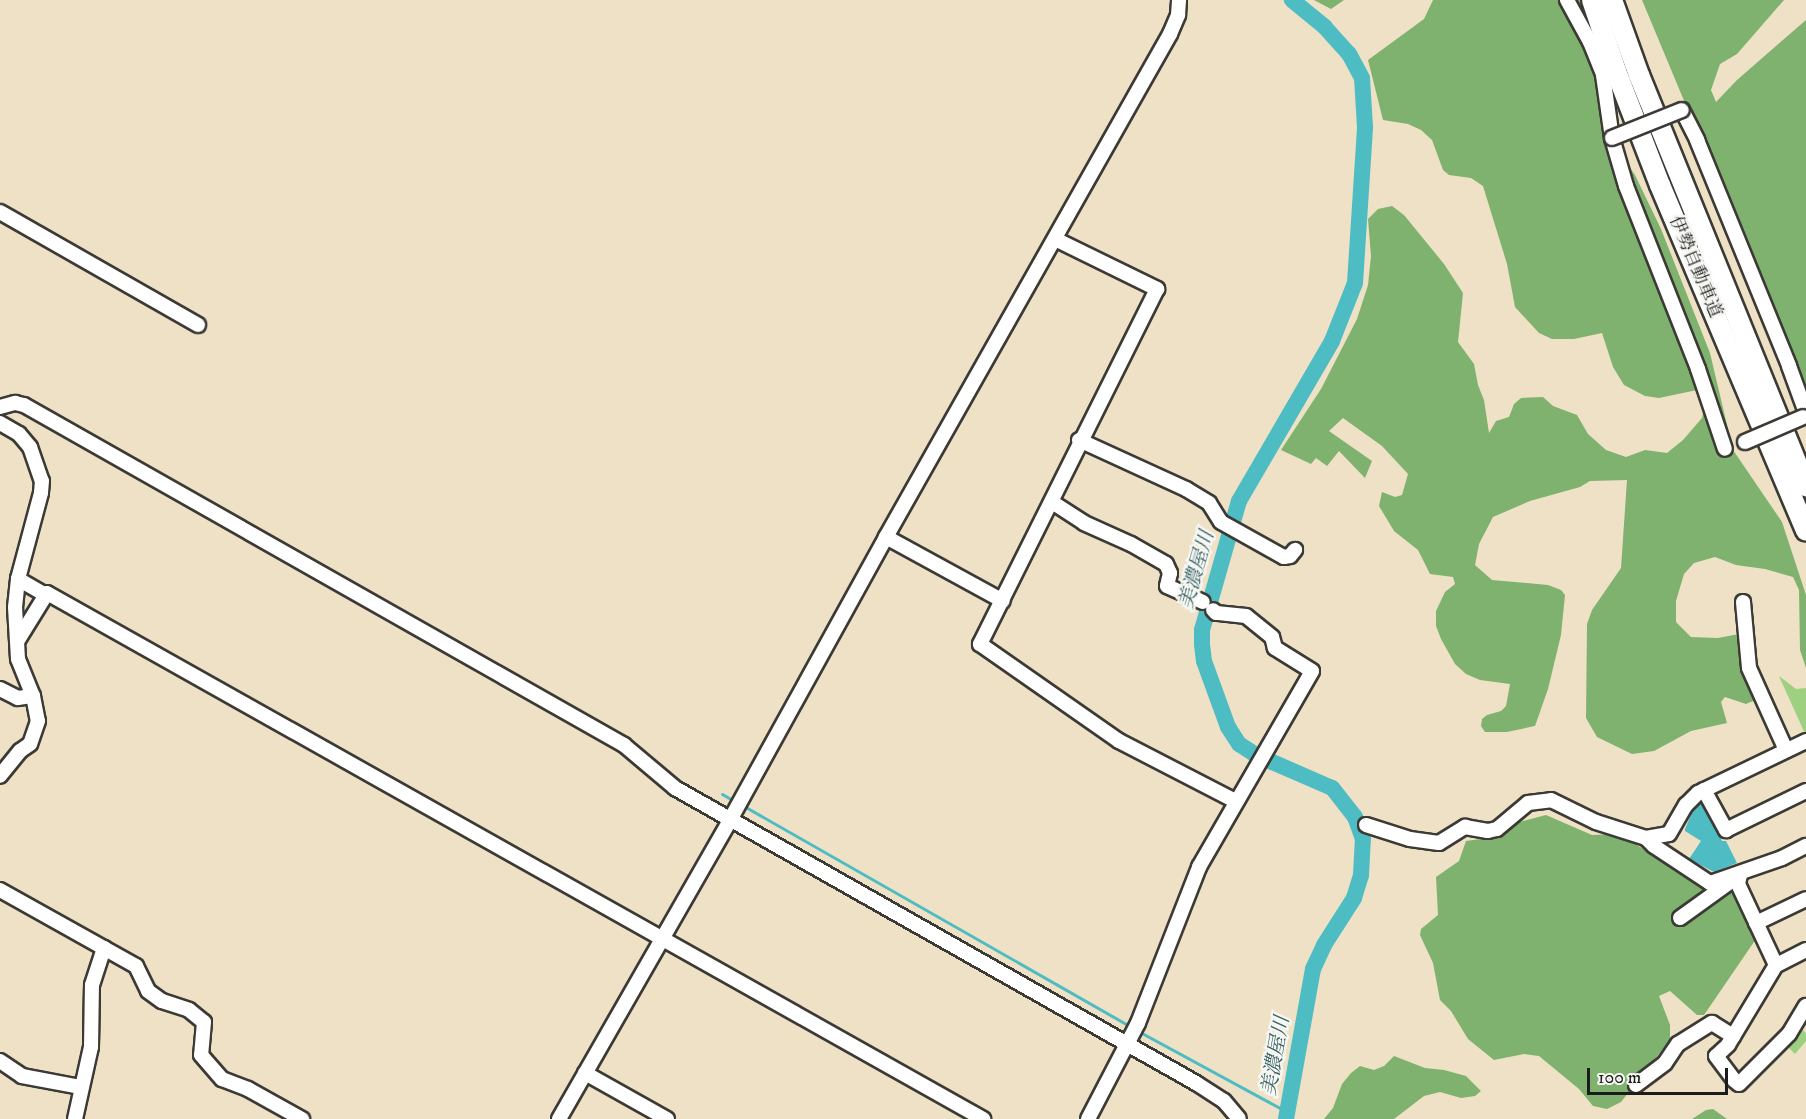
<!DOCTYPE html>
<html>
<head>
<meta charset="utf-8">
<style>
	body { margin:0 }
	#map { position:relative; width:1806px; height:1119px; overflow:hidden; background:#efe1c5; font-family:"IM FELL DW Pica","Noto Serif JP",serif }
	div>[style] { position:absolute }
	.green>* { inset:0; background:#9dd080 }
	.forest>* { inset:0; background:#7eb26e }
	.water>* { inset:0; background:#4dbcc3 }
	.stream>* { height:3px; margin:-1.5px; padding:0 1.5px; transform-origin:1.5px; border-radius:1.5px; background:#4dbcc3 }
	.river>* { height:16px; margin:-8px; padding:0 8px; transform-origin:8px; border-radius:8px; background:#4dbcc3 }
	.roads { filter:drop-shadow(2px 0 #3c3a35) drop-shadow(-2px 0 #3c3a35) drop-shadow(0 2px #3c3a35) drop-shadow(0 -2px #3c3a35) }
	.minor>* { height:14px; margin:-7px; padding:0 7px; transform-origin:7px; border-radius:7px; background:#fff }
	.highway>* { height:20px; margin:-10px; padding:0 10px; transform-origin:10px; border-radius:10px; background:#fff }
	.bridges { filter:drop-shadow(2px 0 #3c3a35) drop-shadow(-2px 0 #3c3a35) drop-shadow(0 2px #3c3a35) drop-shadow(0 -2px #3c3a35) }
	.minor-bridge>* { height:14px; margin:-7px; padding:0 7px; transform-origin:7px; border-radius:7px; background:#fff }
	span { translate:-50% -50%; white-space:nowrap; text-align:center; line-height:1.15; -webkit-text-stroke:5px #f6f6f2; paint-order:stroke }
	.street-label { font-size:18px; color:#1c1c1c }
	.water-label { font-size:20px; color:#305c5f; font-style:italic }
	.scale { position:absolute; left:1587px; top:1068px; width:141px; height:27px; box-sizing:border-box; border:3px solid #1c1c1c; border-top:0; padding-left:8px; font-size:18px; line-height:21px; white-space:nowrap; color:#1c1c1c; -webkit-text-stroke:4px #f6f6f2; paint-order:stroke }
</style>
</head>
<body>
<div id="map">
	<div class="green">
		<i style="clip-path:polygon(1779px 676px,1796px 689px,1806px 688px,1806px 736px)"></i>
		<i style="clip-path:polygon(1798px 1026px,1806px 1033px,1806px 1041px,1795px 1054px,1785px 1044px)"></i>
	</div>
	<div class="forest">
		<i style="clip-path:polygon(1314px 0,1344px 0,1331px 9px)"></i>
		<i style="clip-path:polygon(1433px 0,1583px 0,1596px 35px,1607px 134px,1635px 175px,1661px 229px,1710px 353px,1733px 450px,1782px 522px,1806px 595px,1806px 668px,1800px 650px,1799px 590px,1793px 577px,1765px 569px,1736px 565px,1715px 557px,1694px 563px,1684px 574px,1676px 601px,1676px 622px,1691px 637px,1718px 638px,1739px 634px,1746px 674px,1756px 695px,1753px 701px,1746px 704px,1725px 697px,1721px 702px,1727px 723px,1691px 731px,1654px 751px,1632px 754px,1597px 737px,1586px 718px,1587px 624px,1592px 610px,1621px 568px,1627px 480px,1590px 481px,1580px 487px,1530px 501px,1493px 517px,1479px 544px,1475px 565px,1492px 580px,1548px 585px,1561px 590px,1565px 595px,1561px 635px,1548px 689px,1535px 726px,1507px 732px,1485px 732px,1481px 726px,1482px 719px,1487px 715px,1501px 711px,1506px 706px,1510px 684px,1480px 680px,1466px 674px,1455px 664px,1441px 639px,1436px 626px,1436px 611px,1445px 592px,1455px 584px,1453px 577px,1430px 574px,1418px 550px,1394px 531px,1379px 506px,1382px 492px,1395px 497px,1402px 495px,1408px 474px,1382px 446px,1343px 418px,1329px 431px,1372px 461px,1365px 478px,1339px 451px,1327px 466px,1316px 458px,1311px 464px,1281px 450px,1321px 389px,1357px 319px,1368px 285px,1371px 256px,1368px 219px,1378px 209px,1392px 206px,1404px 215px,1444px 264px,1463px 293px,1458px 342px,1474px 364px,1478px 385px,1484px 400px,1489px 433px,1496px 421px,1509px 417px,1514px 404px,1521px 398px,1543px 397px,1553px 406px,1577px 415px,1588px 434px,1606px 450px,1626px 457px,1645px 450px,1667px 453px,1683px 440px,1702px 418px,1705px 403px,1697px 390px,1659px 398px,1645px 396px,1624px 385px,1613px 367px,1602px 333px,1574px 339px,1552px 339px,1539px 333px,1515px 307px,1507px 264px,1483px 186px,1471px 178px,1449px 175px,1443px 170px,1432px 140px,1421px 130px,1408px 124px,1383px 120px,1368px 60px,1424px 19px)"></i>
		<i style="clip-path:polygon(1642px 0,1784px 0,1737px 54px,1720px 64px,1711px 90px,1716px 102px,1737px 80px,1806px 20px,1806px 393px)"></i>
		<i style="clip-path:polygon(1546px 815px,1592px 835px,1619px 834px,1713px 892px,1738px 893px,1756px 939px,1704px 1015px,1697px 1015px,1670px 991px,1659px 996px,1670px 1025px,1670px 1040px,1621px 1102px,1607px 1109px,1593px 1106px,1579px 1089px,1539px 1056px,1524px 1054px,1494px 1060px,1468px 1039px,1451px 1011px,1440px 1000px,1433px 963px,1420px 935px,1421px 929px,1438px 915px,1436px 877px,1459px 861px,1466px 841px,1503px 836px,1519px 822px)"></i>
		<i style="clip-path:polygon(1394px 1056px,1425px 1068px,1444px 1070px,1466px 1076px,1481px 1091px,1475px 1096px,1461px 1098px,1440px 1092px,1424px 1096px,1394px 1119px,1324px 1119px,1333px 1108px,1342px 1084px,1351px 1073px,1360px 1066px,1374px 1070px,1384px 1066px)"></i>
		<i style="clip-path:polygon(1713px 1109px,1727px 1119px,1692px 1119px,1706px 1110px)"></i>
	</div>
	<div class="water">
		<i style="clip-path:polygon(1701px 802px,1704px 803px,1722px 841px,1726px 841px,1737px 863px,1714px 872px,1689px 859px,1701px 841px,1685px 831px,1685px 829px,1693px 810px)"></i>
	</div>
	<div class="stream">
		<i style="left:722px;top:794px;width:16px;rotate:30deg"></i>
		<i style="left:742px;top:805px;width:447px;rotate:29.7deg"></i>
		<i style="left:1138px;top:1031px;width:170px;rotate:28.5deg"></i>
	</div>
	<div class="river">
		<i style="left:1286px;top:1119px;width:152px;rotate:-79.8deg"></i>
		<i style="left:1313px;top:969px;width:26px;rotate:-65deg"></i>
		<i style="left:1324px;top:945px;width:56px;rotate:-57.4deg"></i>
		<i style="left:1354px;top:898px;width:24px;rotate:-73deg"></i>
		<i style="left:1361px;top:875px;width:36px;rotate:-87deg"></i>
		<i style="left:1363px;top:839px;width:23px;rotate:-110deg"></i>
		<i style="left:1355px;top:817px;width:37px;rotate:-128deg"></i>
		<i style="left:1332px;top:788px;width:83px;rotate:-156.5deg"></i>
		<i style="left:1256px;top:755px;width:20px;rotate:-147deg"></i>
		<i style="left:1239px;top:744px;width:20px;rotate:-123deg"></i>
		<i style="left:1228px;top:727px;width:70px;rotate:-110deg"></i>
		<i style="left:1204px;top:661px;width:17px;rotate:-97deg"></i>
		<i style="left:1202px;top:644px;width:14px;rotate:-90deg"></i>
		<i style="left:1202px;top:630px;width:134px;rotate:-74deg"></i>
		<i style="left:1239px;top:501px;width:185px;rotate:-59.8deg"></i>
		<i style="left:1332px;top:341px;width:62px;rotate:-68.4deg"></i>
		<i style="left:1355px;top:283px;width:156px;rotate:-86.3deg"></i>
		<i style="left:1365px;top:127px;width:49px;rotate:-93.5deg"></i>
		<i style="left:1362px;top:78px;width:27px;rotate:-118deg"></i>
		<i style="left:1349px;top:54px;width:36px;rotate:-132deg"></i>
		<i style="left:1325px;top:27px;width:43px;rotate:-140.7deg"></i>
	</div>
	<div class="roads">
		<div class="minor">
			<i style="left:1567px;top:0;width:48px;rotate:61.3deg"></i>
			<i style="left:1590px;top:42px;width:35px;rotate:68deg"></i>
			<i style="left:1603px;top:75px;width:64px;rotate:81.9deg"></i>
			<i style="left:1612px;top:138px;width:50px;rotate:73.7deg"></i>
			<i style="left:1626px;top:186px;width:197px;rotate:68.5deg"></i>
			<i style="left:1698px;top:369px;width:84px;rotate:71.4deg"></i>
			<i style="left:1682px;top:110px;width:34px;rotate:63deg"></i>
			<i style="left:1697px;top:140px;width:244px;rotate:67.8deg"></i>
			<i style="left:1789px;top:366px;width:47px;rotate:70deg"></i>
			<i style="left:1805px;top:410px;width:7px;rotate:106deg"></i>
			<i style="left:0;top:212px;width:228px;rotate:29.7deg"></i>
			<i style="left:1055px;top:239px;width:114px;rotate:26.1deg"></i>
			<i style="left:1157px;top:289px;width:397px;rotate:116.5deg"></i>
			<i style="left:980px;top:644px;width:169px;rotate:34.9deg"></i>
			<i style="left:1119px;top:741px;width:131px;rotate:27.3deg"></i>
			<i style="left:0;top:407px;width:16px;rotate:-15deg"></i>
			<i style="left:15px;top:403px;width:9px;rotate:13deg"></i>
			<i style="left:24px;top:405px;width:690px;rotate:29.54deg"></i>
			<i style="left:624px;top:745px;width:67px;rotate:40.1deg"></i>
			<i style="left:675px;top:788px;width:599px;rotate:29.52deg"></i>
			<i style="left:1196px;top:1083px;width:33px;rotate:33deg"></i>
			<i style="left:1224px;top:1101px;width:23px;rotate:50deg"></i>
			<i style="left:0;top:423px;width:22px;rotate:30deg"></i>
			<i style="left:19px;top:434px;width:17px;rotate:50deg"></i>
			<i style="left:30px;top:447px;width:36px;rotate:71deg"></i>
			<i style="left:42px;top:481px;width:12px;rotate:95deg"></i>
			<i style="left:41px;top:493px;width:89px;rotate:105deg"></i>
			<i style="left:18px;top:579px;width:28px;rotate:96deg"></i>
			<i style="left:15px;top:607px;width:52px;rotate:86.7deg"></i>
			<i style="left:18px;top:659px;width:40px;rotate:68deg"></i>
			<i style="left:33px;top:696px;width:25px;rotate:79deg"></i>
			<i style="left:38px;top:721px;width:24px;rotate:109deg"></i>
			<i style="left:30px;top:744px;width:12px;rotate:145deg"></i>
			<i style="left:20px;top:751px;width:32px;rotate:129deg"></i>
			<i style="left:1079px;top:440px;width:118px;rotate:24.6deg"></i>
			<i style="left:1186px;top:489px;width:27px;rotate:31deg"></i>
			<i style="left:1209px;top:503px;width:22px;rotate:58deg"></i>
			<i style="left:1221px;top:522px;width:72px;rotate:29.1deg"></i>
			<i style="left:1284px;top:557px;width:6px;rotate:-9deg"></i>
			<i style="left:1290px;top:556px;width:8px;rotate:-50deg"></i>
			<i style="left:1052px;top:502px;width:38px;rotate:33deg"></i>
			<i style="left:1084px;top:523px;width:51px;rotate:24.1deg"></i>
			<i style="left:1131px;top:544px;width:40px;rotate:29.7deg"></i>
			<i style="left:1166px;top:564px;width:10px;rotate:66deg"></i>
			<i style="left:1170px;top:573px;width:13px;rotate:103deg"></i>
			<i style="left:1167px;top:586px;width:39px;rotate:24deg"></i>
			<i style="left:886px;top:537px;width:133px;rotate:28.7deg"></i>
			<i style="left:18px;top:579px;width:32px;rotate:30deg"></i>
			<i style="left:1743px;top:602px;width:66px;rotate:84.8deg"></i>
			<i style="left:1749px;top:668px;width:90px;rotate:65.7deg"></i>
			<i style="left:18px;top:640px;width:55px;rotate:-58.3deg"></i>
			<i style="left:47px;top:593px;width:1074px;rotate:29.33deg"></i>
			<i style="left:0;top:689px;width:20px;rotate:27deg"></i>
			<i style="left:18px;top:698px;width:15px;rotate:-8deg"></i>
			<i style="left:1704px;top:790px;width:46px;rotate:61.2deg"></i>
			<i style="left:1726px;top:830px;width:89px;rotate:-26deg"></i>
			<i style="left:1366px;top:825px;width:46px;rotate:17.7deg"></i>
			<i style="left:1410px;top:839px;width:29px;rotate:8deg"></i>
			<i style="left:1439px;top:843px;width:31px;rotate:-32deg"></i>
			<i style="left:1465px;top:827px;width:23px;rotate:10deg"></i>
			<i style="left:1488px;top:831px;width:9px;rotate:-13deg"></i>
			<i style="left:1497px;top:829px;width:40px;rotate:-40deg"></i>
			<i style="left:1528px;top:803px;width:23px;rotate:-7deg"></i>
			<i style="left:1551px;top:800px;width:50px;rotate:26.1deg"></i>
			<i style="left:1596px;top:822px;width:52px;rotate:17.7deg"></i>
			<i style="left:1646px;top:838px;width:11px;rotate:45deg"></i>
			<i style="left:1654px;top:846px;width:67px;rotate:33.5deg"></i>
			<i style="left:1710px;top:883px;width:76px;rotate:-19.1deg"></i>
			<i style="left:1782px;top:858px;width:27px;rotate:-27deg"></i>
			<i style="left:1646px;top:838px;width:23px;rotate:-10deg"></i>
			<i style="left:1669px;top:834px;width:34px;rotate:-60deg"></i>
			<i style="left:1686px;top:805px;width:17px;rotate:-45deg"></i>
			<i style="left:1698px;top:793px;width:120px;rotate:-25.7deg"></i>
			<i style="left:1740px;top:875px;width:9px;rotate:103deg"></i>
			<i style="left:1738px;top:884px;width:89px;rotate:64.9deg"></i>
			<i style="left:0;top:890px;width:156px;rotate:29.2deg"></i>
			<i style="left:136px;top:966px;width:28px;rotate:64deg"></i>
			<i style="left:148px;top:991px;width:17px;rotate:36deg"></i>
			<i style="left:162px;top:1001px;width:28px;rotate:18deg"></i>
			<i style="left:189px;top:1010px;width:19px;rotate:39deg"></i>
			<i style="left:204px;top:1022px;width:33px;rotate:95deg"></i>
			<i style="left:201px;top:1055px;width:32px;rotate:49deg"></i>
			<i style="left:222px;top:1079px;width:28px;rotate:21deg"></i>
			<i style="left:248px;top:1089px;width:62px;rotate:29.1deg"></i>
			<i style="left:1680px;top:918px;width:70px;rotate:-35.7deg"></i>
			<i style="left:1756px;top:923px;width:55px;rotate:-25.6deg"></i>
			<i style="left:1806px;top:950px;width:34px;rotate:153deg"></i>
			<i style="left:1776px;top:965px;width:93px;rotate:121deg"></i>
			<i style="left:1728px;top:1045px;width:16px;rotate:137deg"></i>
			<i style="left:1716px;top:1056px;width:30px;rotate:53deg"></i>
			<i style="left:1734px;top:1080px;width:6px;rotate:39deg"></i>
			<i style="left:1739px;top:1084px;width:71px;rotate:-45deg"></i>
			<i style="left:1789px;top:1034px;width:33px;rotate:-59deg"></i>
			<i style="left:0;top:1061px;width:27px;rotate:34deg"></i>
			<i style="left:22px;top:1076px;width:60px;rotate:10.6deg"></i>
			<i style="left:585px;top:1073px;width:94px;rotate:29.3deg"></i>
			<i style="left:1636px;top:1085px;width:36px;rotate:-37deg"></i>
			<i style="left:1665px;top:1063px;width:23px;rotate:-56deg"></i>
			<i style="left:1678px;top:1044px;width:40px;rotate:-32deg"></i>
			<i style="left:1712px;top:1023px;width:25px;rotate:32deg"></i>
			<i style="left:75px;top:1119px;width:74px;rotate:-77.5deg"></i>
			<i style="left:91px;top:1047px;width:62px;rotate:-89.1deg"></i>
			<i style="left:92px;top:985px;width:39px;rotate:-72deg"></i>
			<i style="left:559px;top:1119px;width:344px;rotate:-60.2deg"></i>
			<i style="left:730px;top:820px;width:323px;rotate:-61.1deg"></i>
			<i style="left:886px;top:537px;width:578px;rotate:-60.55deg"></i>
			<i style="left:1170px;top:34px;width:21px;rotate:-67deg"></i>
			<i style="left:1178px;top:15px;width:15px;rotate:-86deg"></i>
			<i style="left:1088px;top:1119px;width:108px;rotate:-62.5deg"></i>
			<i style="left:1138px;top:1023px;width:168px;rotate:-68.6deg"></i>
			<i style="left:1199px;top:867px;width:226px;rotate:-60deg"></i>
			<i style="left:1312px;top:671px;width:44px;rotate:-148.1deg"></i>
			<i style="left:1275px;top:648px;width:11px;rotate:-105deg"></i>
			<i style="left:1272px;top:637px;width:33px;rotate:-141deg"></i>
			<i style="left:1246px;top:616px;width:30px;rotate:-174deg"></i>
			<i style="left:1216px;top:613px;width:4px;rotate:-135deg"></i>
		</div>
		<div class="highway">
			<i style="left:1592px;top:0;width:75px;rotate:71.3deg"></i>
			<i style="left:1616px;top:71px;width:122px;rotate:68.9deg"></i>
			<i style="left:1660px;top:185px;width:375px;rotate:67.1deg"></i>
			<i style="left:1612px;top:0;width:80px;rotate:70.2deg"></i>
			<i style="left:1639px;top:75px;width:444px;rotate:67.9deg"></i>
		</div>
	</div>
	<div class="bridges">
		<div class="minor-bridge">
			<i style="left:1612px;top:138px;width:75px;rotate:-21.8deg"></i>
			<i style="left:1745px;top:442px;width:63px;rotate:-23.3deg"></i>
		</div>
	</div>
	<div class="street-label">
		<span style="left:1695px;top:267px;rotate:67deg">伊勢自動車道</span>
	</div>
	<div class="water-label">
		<span style="left:1197px;top:570px;rotate:-74deg">美濃屋川</span>
		<span style="left:1276px;top:1056px;rotate:-80deg">美濃屋川</span>
	</div>
	<div class="scale">100 m</div>
</div>
</body>
</html>
